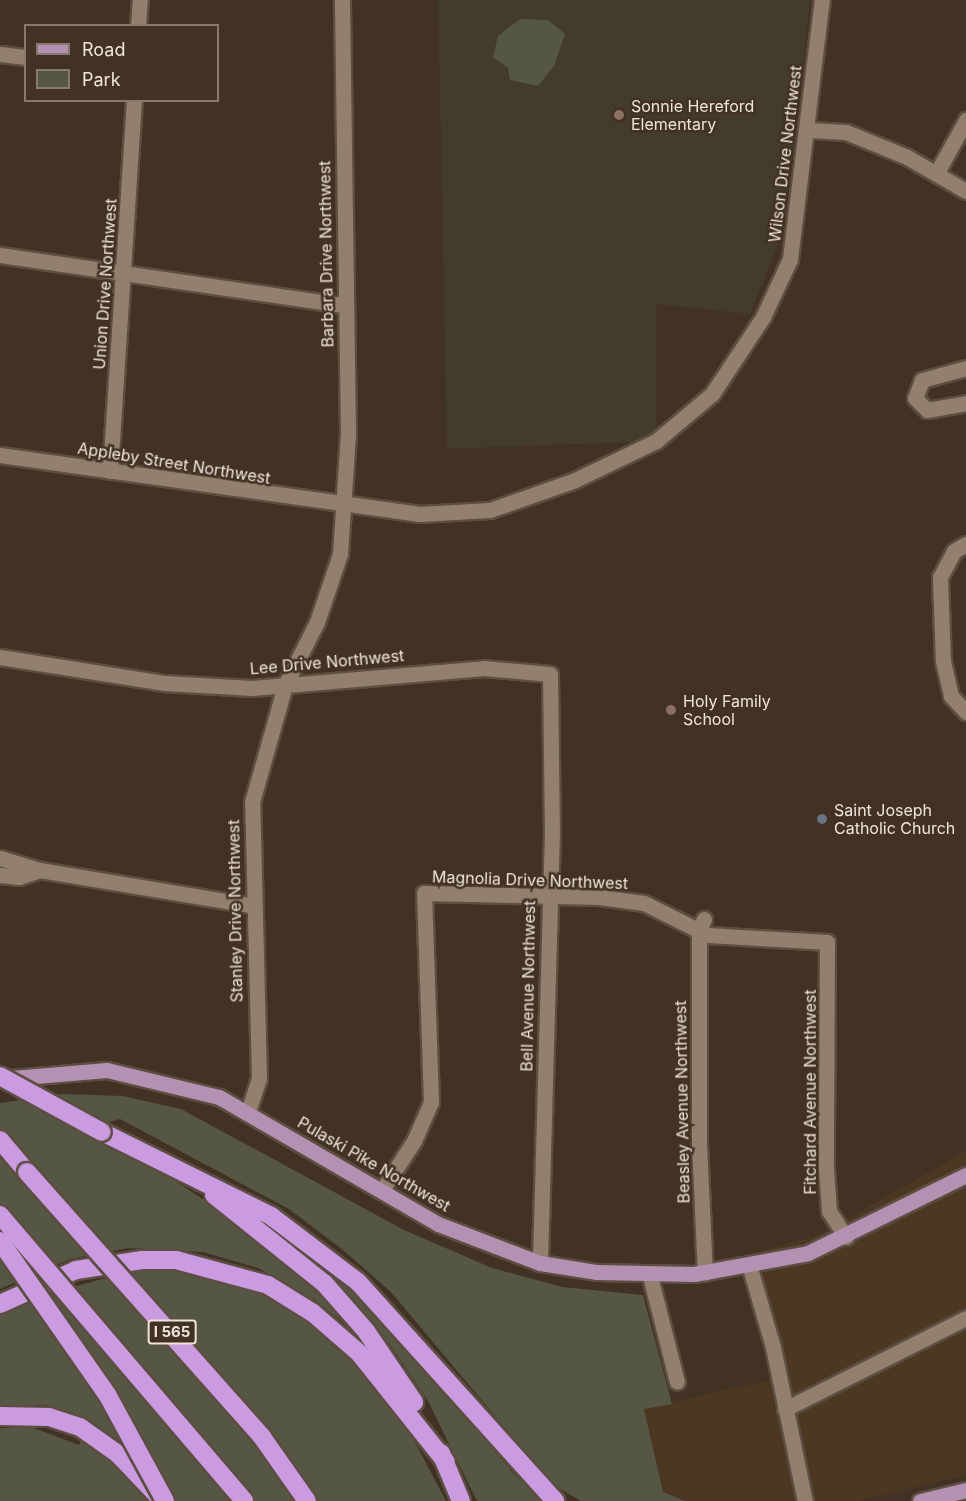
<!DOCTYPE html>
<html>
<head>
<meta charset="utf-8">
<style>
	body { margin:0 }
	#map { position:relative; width:966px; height:1501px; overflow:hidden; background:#423223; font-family:Inter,sans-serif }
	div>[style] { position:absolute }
	.built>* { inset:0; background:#4c3722 }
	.education>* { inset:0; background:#433c2b }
	.green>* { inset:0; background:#555643 }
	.roads { filter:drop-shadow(2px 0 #5c4e41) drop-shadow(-2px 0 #5c4e41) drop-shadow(0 2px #5c4e41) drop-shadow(0 -2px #5c4e41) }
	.minor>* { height:15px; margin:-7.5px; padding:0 7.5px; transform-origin:7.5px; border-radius:7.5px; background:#927f6e }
	.major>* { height:15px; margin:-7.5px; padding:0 7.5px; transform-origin:7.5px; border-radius:7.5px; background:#b490b3 }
	.highway>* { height:18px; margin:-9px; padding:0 9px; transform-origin:9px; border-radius:9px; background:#ca9be1 }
	.bridges { filter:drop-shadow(2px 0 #5c4e41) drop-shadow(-2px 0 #5c4e41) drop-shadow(0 2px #5c4e41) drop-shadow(0 -2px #5c4e41) }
	.highway-bridge>* { height:18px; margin:-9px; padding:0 9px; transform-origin:9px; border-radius:9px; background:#ca9be1 }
	.dots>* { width:16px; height:16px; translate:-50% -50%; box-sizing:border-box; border:3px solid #423223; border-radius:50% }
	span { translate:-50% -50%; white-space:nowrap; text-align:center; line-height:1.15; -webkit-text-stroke:5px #423223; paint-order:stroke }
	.shield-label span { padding:2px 4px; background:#423223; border:2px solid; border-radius:4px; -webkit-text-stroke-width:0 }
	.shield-label { font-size:15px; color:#efe4db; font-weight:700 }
	.poi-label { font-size:16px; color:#efe4db }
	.left { translate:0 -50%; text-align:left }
	.street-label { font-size:16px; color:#efe4db }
	.legend { position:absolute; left:24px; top:24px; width:195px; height:78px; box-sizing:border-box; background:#423223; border:2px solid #87796d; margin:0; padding:8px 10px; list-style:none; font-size:18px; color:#efe4db }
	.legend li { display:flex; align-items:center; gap:12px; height:30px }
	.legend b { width:30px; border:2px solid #87796d }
</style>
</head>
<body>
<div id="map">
	<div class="built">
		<i style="clip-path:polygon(966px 1151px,966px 1475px,859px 1501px,685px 1501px,663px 1492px,644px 1408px,771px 1380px,749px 1254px,817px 1236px)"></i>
	</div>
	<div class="education">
		<i style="clip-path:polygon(438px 0,810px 0,784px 230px,750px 314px,656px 304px,656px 441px,447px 449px)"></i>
	</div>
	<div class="green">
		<i style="clip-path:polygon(520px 19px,548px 20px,565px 34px,554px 66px,538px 86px,510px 80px,508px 68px,493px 57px,498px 36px)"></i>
		<i style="clip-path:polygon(63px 1094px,123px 1096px,181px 1109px,404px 1230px,492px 1268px,562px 1287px,643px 1295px,672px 1404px,644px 1409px,663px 1492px,685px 1501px,581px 1501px,552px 1484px,391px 1292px,343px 1250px,289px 1209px,120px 1119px,77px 1131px,171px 1178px,305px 1267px,358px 1334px,315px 1300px,258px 1268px,203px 1252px,128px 1248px,70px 1259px,0 1289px,0 1103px)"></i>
		<i style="clip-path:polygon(281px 1230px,358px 1293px,514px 1474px,544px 1501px,477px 1501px,428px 1401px,391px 1346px,352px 1298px)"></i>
		<i style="clip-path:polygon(144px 1267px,179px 1268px,266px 1293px,301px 1312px,367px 1370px,400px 1414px,446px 1501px,0 1501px,0 1428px,34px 1428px,79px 1445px,91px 1422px,46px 1405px,0 1405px,0 1314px,17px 1303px)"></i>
	</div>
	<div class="roads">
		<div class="minor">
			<i style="left:138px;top:26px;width:26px;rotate:-86deg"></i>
			<i style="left:0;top:54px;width:26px;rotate:7deg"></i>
			<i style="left:809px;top:130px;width:37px;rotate:3deg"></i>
			<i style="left:846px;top:132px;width:66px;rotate:22.3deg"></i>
			<i style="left:907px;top:157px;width:68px;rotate:30deg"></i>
			<i style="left:936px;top:174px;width:62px;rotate:-60.9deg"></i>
			<i style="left:0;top:255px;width:348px;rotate:8.3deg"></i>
			<i style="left:966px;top:368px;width:46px;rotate:164.7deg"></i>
			<i style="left:922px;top:380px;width:19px;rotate:111deg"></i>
			<i style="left:915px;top:398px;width:17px;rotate:45deg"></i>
			<i style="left:927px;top:410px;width:40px;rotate:-10deg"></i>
			<i style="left:0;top:455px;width:424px;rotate:8deg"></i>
			<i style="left:420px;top:514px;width:70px;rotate:-3.3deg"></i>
			<i style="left:490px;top:510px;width:90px;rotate:-19.4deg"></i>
			<i style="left:575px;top:480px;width:90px;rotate:-25.7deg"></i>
			<i style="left:656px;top:441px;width:73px;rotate:-40deg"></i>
			<i style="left:712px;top:394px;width:92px;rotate:-56.5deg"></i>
			<i style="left:763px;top:317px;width:64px;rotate:-65deg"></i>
			<i style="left:790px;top:259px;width:261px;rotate:-83deg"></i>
			<i style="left:110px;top:471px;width:372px;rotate:-86.3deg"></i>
			<i style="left:966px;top:544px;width:14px;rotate:150deg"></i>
			<i style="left:954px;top:551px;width:30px;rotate:118deg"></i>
			<i style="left:940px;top:577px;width:84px;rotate:88deg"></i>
			<i style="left:943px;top:661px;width:36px;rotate:77deg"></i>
			<i style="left:951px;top:696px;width:22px;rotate:47deg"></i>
			<i style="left:0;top:657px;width:167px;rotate:9deg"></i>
			<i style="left:165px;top:683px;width:87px;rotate:3.3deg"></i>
			<i style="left:252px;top:688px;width:233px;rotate:-4.9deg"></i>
			<i style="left:484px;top:668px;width:66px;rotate:5.2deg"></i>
			<i style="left:550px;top:674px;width:157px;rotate:89.3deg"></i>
			<i style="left:552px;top:831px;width:432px;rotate:91.6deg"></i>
			<i style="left:0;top:858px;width:42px;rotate:16.7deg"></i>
			<i style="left:0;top:875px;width:19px;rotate:6deg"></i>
			<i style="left:19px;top:877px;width:22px;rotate:-18deg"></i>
			<i style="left:40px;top:870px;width:213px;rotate:9.5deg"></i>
			<i style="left:704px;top:919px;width:12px;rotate:114deg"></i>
			<i style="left:699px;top:930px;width:213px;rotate:90deg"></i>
			<i style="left:699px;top:1143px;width:130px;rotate:87.4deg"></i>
			<i style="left:248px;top:1112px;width:35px;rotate:-72deg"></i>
			<i style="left:259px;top:1079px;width:277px;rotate:-91.4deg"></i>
			<i style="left:252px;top:802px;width:122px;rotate:-74.2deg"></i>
			<i style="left:285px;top:685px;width:71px;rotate:-63.1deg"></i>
			<i style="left:317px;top:622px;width:72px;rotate:-71.3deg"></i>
			<i style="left:340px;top:554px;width:120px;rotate:-86.2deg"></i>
			<i style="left:348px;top:434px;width:434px;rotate:-90.8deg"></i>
			<i style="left:382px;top:1190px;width:59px;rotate:-56.9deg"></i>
			<i style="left:414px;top:1141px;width:43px;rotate:-66.4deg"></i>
			<i style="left:431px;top:1102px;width:209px;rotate:-91.9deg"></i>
			<i style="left:424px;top:893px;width:175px;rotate:1.3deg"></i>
			<i style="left:599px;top:897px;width:45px;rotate:7.6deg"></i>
			<i style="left:644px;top:903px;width:72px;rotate:26.6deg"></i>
			<i style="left:708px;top:935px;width:119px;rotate:3.4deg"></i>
			<i style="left:827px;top:942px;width:227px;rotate:90.3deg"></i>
			<i style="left:826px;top:1169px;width:42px;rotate:85.9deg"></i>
			<i style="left:829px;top:1211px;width:31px;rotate:57deg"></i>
			<i style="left:750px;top:1268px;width:82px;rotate:73.8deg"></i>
			<i style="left:773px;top:1347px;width:157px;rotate:78.3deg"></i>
			<i style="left:650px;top:1276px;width:109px;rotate:75.7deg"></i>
			<i style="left:785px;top:1409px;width:203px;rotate:-26.7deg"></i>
		</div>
		<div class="major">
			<i style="left:0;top:1079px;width:107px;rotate:-4.8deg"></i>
			<i style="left:107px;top:1070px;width:115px;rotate:13.6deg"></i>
			<i style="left:219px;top:1097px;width:253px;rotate:30.1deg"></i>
			<i style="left:438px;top:1224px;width:109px;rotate:20.9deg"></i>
			<i style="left:540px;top:1263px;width:58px;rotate:9deg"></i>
			<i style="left:597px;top:1272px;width:97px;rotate:1.2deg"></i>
			<i style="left:694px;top:1274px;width:116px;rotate:-10.4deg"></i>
			<i style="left:808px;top:1253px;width:176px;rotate:-26.3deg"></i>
			<i style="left:920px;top:1501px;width:47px;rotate:-13.4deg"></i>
		</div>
		<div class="highway">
			<i style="left:102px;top:1132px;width:189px;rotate:26.4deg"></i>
			<i style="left:271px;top:1216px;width:109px;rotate:37.2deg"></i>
			<i style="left:358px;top:1282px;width:295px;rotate:48deg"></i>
			<i style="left:0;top:1140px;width:42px;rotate:49.8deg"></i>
			<i style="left:214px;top:1195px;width:141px;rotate:38.7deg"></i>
			<i style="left:324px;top:1283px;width:64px;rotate:48.8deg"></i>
			<i style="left:366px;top:1331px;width:86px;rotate:55.9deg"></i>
			<i style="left:0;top:1304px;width:83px;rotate:-24.1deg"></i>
			<i style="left:76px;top:1270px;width:67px;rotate:-8.6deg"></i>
			<i style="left:142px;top:1260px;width:34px"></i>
			<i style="left:176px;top:1260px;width:95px;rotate:15.2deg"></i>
			<i style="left:268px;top:1285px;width:53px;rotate:31.9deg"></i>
			<i style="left:313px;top:1313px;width:61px;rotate:41deg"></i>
			<i style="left:359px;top:1353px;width:139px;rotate:51.4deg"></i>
			<i style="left:0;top:1416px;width:49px;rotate:1.2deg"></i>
			<i style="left:49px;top:1417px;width:33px;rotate:18deg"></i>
			<i style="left:80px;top:1427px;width:47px;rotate:35.4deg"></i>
			<i style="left:118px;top:1454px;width:55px;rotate:46.5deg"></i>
			<i style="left:441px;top:1453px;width:52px;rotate:67.4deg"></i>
		</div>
	</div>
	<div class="bridges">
		<div class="highway-bridge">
			<i style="left:0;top:1076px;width:116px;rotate:28.8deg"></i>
			<i style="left:27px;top:1172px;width:354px;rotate:48.4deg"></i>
			<i style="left:262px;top:1437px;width:78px;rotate:54.9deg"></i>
			<i style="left:0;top:1215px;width:376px;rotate:49.5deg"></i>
			<i style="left:0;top:1241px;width:189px;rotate:55.1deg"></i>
			<i style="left:108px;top:1396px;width:119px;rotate:61.5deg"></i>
		</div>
	</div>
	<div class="dots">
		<i style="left:619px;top:115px;background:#8d6e63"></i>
		<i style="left:671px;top:710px;background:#8d6e63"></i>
		<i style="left:822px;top:819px;background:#6b7280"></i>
	</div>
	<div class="shield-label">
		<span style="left:172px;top:1332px">I 565</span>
	</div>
	<div class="poi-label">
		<span class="left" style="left:631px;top:115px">Sonnie Hereford<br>Elementary</span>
		<span class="left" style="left:683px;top:710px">Holy Family<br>School</span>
		<span class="left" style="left:834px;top:819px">Saint Joseph<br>Catholic Church</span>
	</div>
	<div class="street-label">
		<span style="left:785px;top:154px;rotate:-83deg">Wilson Drive Northwest</span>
		<span style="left:326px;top:254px;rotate:-91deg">Barbara Drive Northwest</span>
		<span style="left:105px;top:284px;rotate:-86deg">Union Drive Northwest</span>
		<span style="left:174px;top:463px;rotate:9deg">Appleby Street Northwest</span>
		<span style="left:327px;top:662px;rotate:-5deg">Lee Drive Northwest</span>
		<span style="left:530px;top:880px;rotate:2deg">Magnolia Drive Northwest</span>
		<span style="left:235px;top:911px;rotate:-91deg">Stanley Drive Northwest</span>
		<span style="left:528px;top:986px;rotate:-89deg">Bell Avenue Northwest</span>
		<span style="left:810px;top:1092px;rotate:-90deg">Fitchard Avenue Northwest</span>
		<span style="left:682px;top:1102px;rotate:-91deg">Beasley Avenue Northwest</span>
		<span style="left:374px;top:1164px;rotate:30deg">Pulaski Pike Northwest</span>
	</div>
	<ul class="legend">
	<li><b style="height:8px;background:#b490b3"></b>Road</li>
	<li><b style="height:16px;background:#555643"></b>Park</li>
	</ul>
</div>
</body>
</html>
